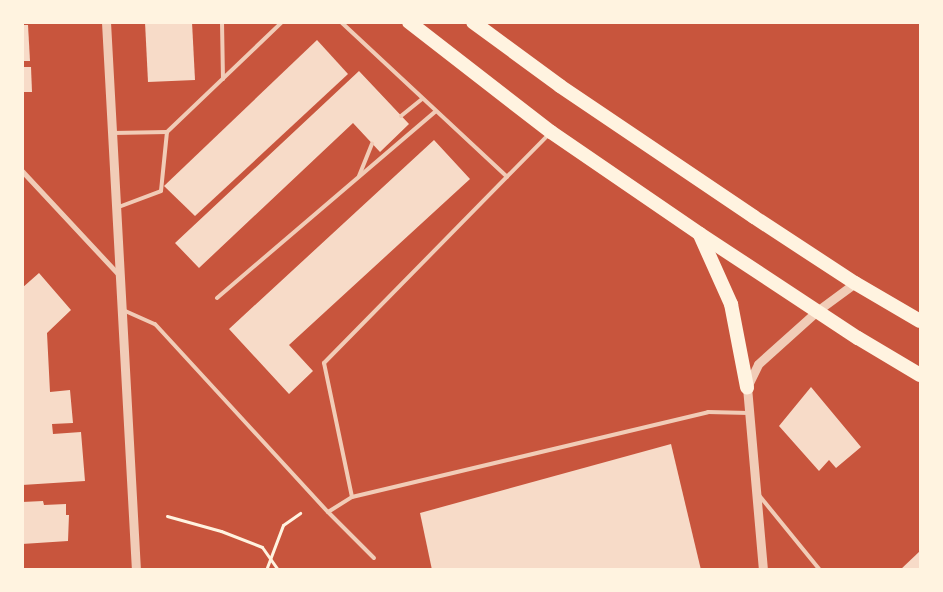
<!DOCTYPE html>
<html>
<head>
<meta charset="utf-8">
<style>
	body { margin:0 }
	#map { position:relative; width:943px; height:592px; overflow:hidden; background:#c8553d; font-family:"Fira Sans Condensed",sans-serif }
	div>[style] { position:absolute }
	.building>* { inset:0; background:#f7dbc8 }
	.path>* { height:3px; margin:-1.5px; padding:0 1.5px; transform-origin:1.5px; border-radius:1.5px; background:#fff3e0 }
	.service>* { height:4px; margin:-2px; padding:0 2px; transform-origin:2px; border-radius:2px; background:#f1ccb7 }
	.minor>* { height:5px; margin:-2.5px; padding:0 2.5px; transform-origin:2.5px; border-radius:2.5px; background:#f1ccb7 }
	.tertiary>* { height:9px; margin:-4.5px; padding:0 4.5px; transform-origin:4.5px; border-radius:4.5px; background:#f1ccb7 }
	.trunk>* { height:14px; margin:-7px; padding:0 7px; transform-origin:7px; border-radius:7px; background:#fff3e0 }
	span { translate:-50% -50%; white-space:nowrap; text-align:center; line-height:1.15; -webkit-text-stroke:4.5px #fff3e0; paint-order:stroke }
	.frame { position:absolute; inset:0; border:24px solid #fff3e0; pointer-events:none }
</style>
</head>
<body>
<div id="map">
	<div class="building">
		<i style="clip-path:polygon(145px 22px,192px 22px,195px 80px,148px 82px)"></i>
		<i style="clip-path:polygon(22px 25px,28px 25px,30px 61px,22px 61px)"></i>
		<i style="clip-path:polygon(317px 40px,348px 74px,195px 216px,164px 186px)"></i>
		<i style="clip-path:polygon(22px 67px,31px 67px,32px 92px,22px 92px)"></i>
		<i style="clip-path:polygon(359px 71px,409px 124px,380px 152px,353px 123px,199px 268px,175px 243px)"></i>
		<i style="clip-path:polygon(434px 140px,470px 179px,289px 345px,313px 371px,289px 394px,229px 329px)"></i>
		<i style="clip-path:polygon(39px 273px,71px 310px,47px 333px,50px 392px,70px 390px,73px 423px,52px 424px,53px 434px,81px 432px,85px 481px,22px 485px,22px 288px)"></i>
		<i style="clip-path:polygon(811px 387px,861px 447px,836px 468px,829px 460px,819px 471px,779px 426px)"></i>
		<i style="clip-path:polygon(671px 444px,701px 570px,432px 570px,420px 513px)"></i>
		<i style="clip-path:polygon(43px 501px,44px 505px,66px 504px,66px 515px,69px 515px,68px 541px,22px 544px,22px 502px)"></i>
		<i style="clip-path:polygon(920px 551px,920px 570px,900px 570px)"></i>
	</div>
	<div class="path">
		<i style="left:167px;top:516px;width:56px;rotate:15.5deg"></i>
		<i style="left:221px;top:531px;width:44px;rotate:21.3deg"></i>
		<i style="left:262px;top:547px;width:28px;rotate:55deg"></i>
		<i style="left:266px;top:570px;width:48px;rotate:-69.3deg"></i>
		<i style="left:283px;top:525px;width:21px;rotate:-35deg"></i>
	</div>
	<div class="service">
		<i style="left:222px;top:22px;width:57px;rotate:89deg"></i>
		<i style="left:341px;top:22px;width:227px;rotate:43deg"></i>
		<i style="left:401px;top:116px;width:27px;rotate:-39deg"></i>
		<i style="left:113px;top:133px;width:54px;rotate:-1.1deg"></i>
		<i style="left:167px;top:132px;width:159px;rotate:-43.7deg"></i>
		<i style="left:359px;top:176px;width:35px;rotate:-68deg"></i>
		<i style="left:116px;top:208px;width:48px;rotate:-20.7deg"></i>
		<i style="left:161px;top:191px;width:59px;rotate:-84.2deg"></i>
		<i style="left:217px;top:298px;width:287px;rotate:-40.5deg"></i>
		<i style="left:123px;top:310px;width:35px;rotate:24deg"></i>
		<i style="left:155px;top:324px;width:255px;rotate:47.4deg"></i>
		<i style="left:328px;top:512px;width:65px;rotate:45deg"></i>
		<i style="left:758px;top:494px;width:98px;rotate:50.8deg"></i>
		<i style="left:352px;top:497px;width:137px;rotate:-101.8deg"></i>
		<i style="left:324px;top:363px;width:321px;rotate:-45.5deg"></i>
		<i style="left:328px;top:512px;width:28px;rotate:-32deg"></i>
		<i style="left:352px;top:497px;width:366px;rotate:-13.4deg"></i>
		<i style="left:708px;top:412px;width:41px;rotate:1.4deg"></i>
	</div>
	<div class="minor">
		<i style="left:22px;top:171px;width:141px;rotate:47deg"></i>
	</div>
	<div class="tertiary">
		<i style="left:106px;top:22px;width:549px;rotate:86.87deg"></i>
		<i style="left:763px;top:570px;width:184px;rotate:-95deg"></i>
		<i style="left:747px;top:387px;width:25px;rotate:-64deg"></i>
		<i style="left:758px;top:364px;width:79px;rotate:-41.9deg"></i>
		<i style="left:817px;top:311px;width:47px;rotate:-36.4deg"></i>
	</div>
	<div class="trunk">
		<i style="left:409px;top:22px;width:180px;rotate:37.8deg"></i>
		<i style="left:551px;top:132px;width:181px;rotate:34.4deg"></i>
		<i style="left:700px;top:234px;width:189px;rotate:33.4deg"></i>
		<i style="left:858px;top:338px;width:72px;rotate:30.8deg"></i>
		<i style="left:473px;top:22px;width:108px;rotate:36.3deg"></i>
		<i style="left:560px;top:86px;width:234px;rotate:34deg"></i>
		<i style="left:754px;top:217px;width:121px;rotate:33.2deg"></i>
		<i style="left:855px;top:283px;width:75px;rotate:30.3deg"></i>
		<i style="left:700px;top:235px;width:76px;rotate:65.8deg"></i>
		<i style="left:731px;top:304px;width:85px;rotate:79.1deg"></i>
	</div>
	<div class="frame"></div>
</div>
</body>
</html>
